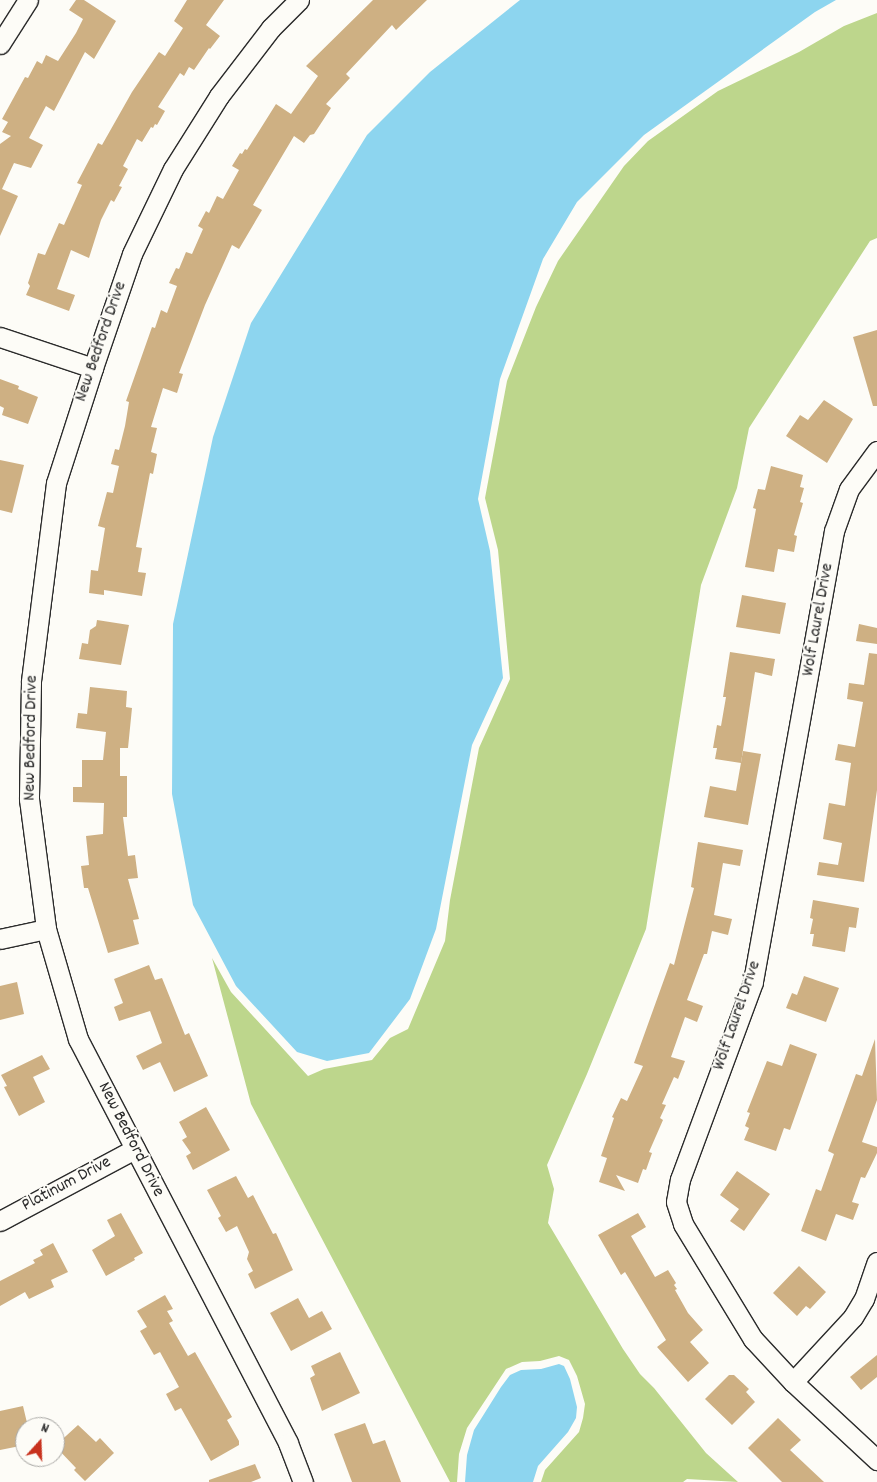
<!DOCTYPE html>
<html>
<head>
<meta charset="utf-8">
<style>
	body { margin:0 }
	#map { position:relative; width:877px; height:1482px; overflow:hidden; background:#fdfcf7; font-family:Dekko,sans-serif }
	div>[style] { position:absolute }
	.green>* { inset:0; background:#bdd68c }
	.water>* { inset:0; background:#8dd5ef }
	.building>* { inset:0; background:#ceb083 }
	.roads { filter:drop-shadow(1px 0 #2b2b2b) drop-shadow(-1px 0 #2b2b2b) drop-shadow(0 1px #2b2b2b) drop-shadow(0 -1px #2b2b2b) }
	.street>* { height:19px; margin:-9.5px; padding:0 9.5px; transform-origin:9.5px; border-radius:9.5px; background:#fdfcf7 }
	span { translate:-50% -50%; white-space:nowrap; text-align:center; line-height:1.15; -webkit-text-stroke:4px #fdfcf7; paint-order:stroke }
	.street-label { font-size:18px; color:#2b2b2b }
	.north { position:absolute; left:15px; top:1417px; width:50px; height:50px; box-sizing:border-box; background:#fdfcf7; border:1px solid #a9a8a5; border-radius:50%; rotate:20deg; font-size:14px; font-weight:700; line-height:20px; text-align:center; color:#2b2b2b }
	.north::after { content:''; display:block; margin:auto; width:18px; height:22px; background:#c8321e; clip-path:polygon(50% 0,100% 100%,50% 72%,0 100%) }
</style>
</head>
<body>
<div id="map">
	<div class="green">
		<i style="clip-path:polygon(877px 13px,877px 238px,870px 241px,749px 428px,737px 488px,701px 585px,646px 929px,587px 1074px,547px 1165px,554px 1189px,548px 1223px,623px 1349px,640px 1374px,654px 1388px,706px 1453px,738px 1482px,687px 1479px,683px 1482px,541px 1482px,545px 1470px,579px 1432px,583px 1418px,585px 1404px,577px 1376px,569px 1360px,559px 1356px,540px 1361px,522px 1362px,506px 1369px,467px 1428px,459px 1454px,457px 1482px,450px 1482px,251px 1104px,212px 958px,231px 992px,308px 1076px,324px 1069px,372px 1060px,390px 1038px,408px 1029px,445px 941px,450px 900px,479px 748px,510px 679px,498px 550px,485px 498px,507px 381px,536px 307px,558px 261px,624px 166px,648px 141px,718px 91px,799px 52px,844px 26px)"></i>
	</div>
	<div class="water">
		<i style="clip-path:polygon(520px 0,836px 0,815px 12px,644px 135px,577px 202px,543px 259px,500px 379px,478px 499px,490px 551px,503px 678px,472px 745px,436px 929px,410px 999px,369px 1053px,327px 1061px,297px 1052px,236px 986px,193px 905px,172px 794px,173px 624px,213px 437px,251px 323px,367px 135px,430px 72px)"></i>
		<i style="clip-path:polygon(559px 1364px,564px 1366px,570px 1379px,577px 1407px,576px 1418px,568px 1432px,538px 1466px,533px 1482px,465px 1482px,467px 1455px,474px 1430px,501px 1387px,510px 1375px,521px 1370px,541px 1369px)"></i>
	</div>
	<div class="building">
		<i style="clip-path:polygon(76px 0,84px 0,116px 21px,94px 59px,85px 52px,54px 111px,46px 106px,29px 138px,43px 145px,31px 168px,14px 163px,2px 189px,18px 196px,0 236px,0 144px,11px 136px,2px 132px,8px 122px,2px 119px,25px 77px,28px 78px,37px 61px,42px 64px,46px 55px,58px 61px,76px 33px,83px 19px,69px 10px)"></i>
		<i style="clip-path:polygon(187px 0,224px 0,206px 25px,220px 36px,210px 49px,209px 48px,194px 70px,189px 67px,184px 76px,180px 73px,158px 107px,165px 111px,157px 125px,155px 124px,153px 128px,151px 127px,142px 142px,137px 139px,123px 166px,128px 169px,119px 186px,122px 187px,114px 202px,111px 200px,101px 220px,89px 258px,71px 250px,57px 289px,75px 295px,69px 311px,26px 295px,30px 286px,28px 283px,38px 253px,45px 255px,59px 223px,64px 225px,82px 185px,77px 183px,98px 143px,102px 145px,132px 92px,159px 52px,165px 56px,183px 28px,174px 21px)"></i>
		<i style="clip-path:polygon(373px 0,427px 0,396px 30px,392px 25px,346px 74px,350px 78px,326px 104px,331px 108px,314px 134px,310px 135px,304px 143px,294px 136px,253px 205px,262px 210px,239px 249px,232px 245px,205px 305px,179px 373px,183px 374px,177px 393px,163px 388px,151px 427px,157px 428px,151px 452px,157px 454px,153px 474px,150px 473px,136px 547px,142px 548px,138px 572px,146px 573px,142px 596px,104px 590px,104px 595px,89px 593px,91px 570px,98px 571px,105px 528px,98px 526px,107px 492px,113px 493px,119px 466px,111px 464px,115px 449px,119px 450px,125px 426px,129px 402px,126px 401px,152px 327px,155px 328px,161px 310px,167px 313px,177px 286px,169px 283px,176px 268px,179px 269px,186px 252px,192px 254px,203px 229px,198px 226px,206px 211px,209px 213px,217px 196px,223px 199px,239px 170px,232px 166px,240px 153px,242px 154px,245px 149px,247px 150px,276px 104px,291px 114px,318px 76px,306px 66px)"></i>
		<i style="clip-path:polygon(877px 330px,877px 406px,873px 406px,853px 337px)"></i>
		<i style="clip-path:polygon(0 379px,19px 386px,18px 389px,38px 397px,28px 424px,2px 415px,4px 408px,0 406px)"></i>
		<i style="clip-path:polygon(824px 400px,853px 419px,827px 463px,786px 436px,800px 415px,808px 420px)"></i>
		<i style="clip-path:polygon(0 460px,24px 465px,12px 513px,0 510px)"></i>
		<i style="clip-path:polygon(771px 466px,803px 475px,800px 487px,804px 488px,800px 502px,803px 503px,794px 535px,797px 536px,794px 552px,778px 549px,774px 572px,745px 567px,756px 509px,753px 508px,758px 489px,765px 490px)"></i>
		<i style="clip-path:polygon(742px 595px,786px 603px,780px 634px,736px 627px)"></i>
		<i style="clip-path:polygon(97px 620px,129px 625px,121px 665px,79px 659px,82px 643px,88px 644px,90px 630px,96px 626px)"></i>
		<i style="clip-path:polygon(859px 624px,877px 628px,877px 644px,856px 641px)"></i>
		<i style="clip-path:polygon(730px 652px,775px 659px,772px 676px,755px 672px,741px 763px,715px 759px,717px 748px,713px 748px,717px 725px,721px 726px,726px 697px,723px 697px)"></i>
		<i style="clip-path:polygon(869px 653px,877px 654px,877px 790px,864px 882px,817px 875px,819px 862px,838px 865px,842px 843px,823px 839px,829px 803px,845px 806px,851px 763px,835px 760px,838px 744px,855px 747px,863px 702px,847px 699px,849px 683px,864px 685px)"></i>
		<i style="clip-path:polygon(90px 687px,127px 691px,126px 707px,132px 708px,128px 748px,120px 748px,120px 776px,127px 776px,127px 817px,123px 817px,128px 856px,135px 855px,138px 878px,128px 879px,139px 919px,133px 920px,139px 944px,108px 953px,88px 888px,84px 888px,81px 866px,89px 865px,86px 836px,103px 834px,104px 803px,73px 802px,73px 787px,82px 787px,82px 760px,103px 760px,106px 732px,76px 728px,78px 713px,87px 714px)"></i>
		<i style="clip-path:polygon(743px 751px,761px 754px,748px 825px,704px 817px,710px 786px,736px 791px)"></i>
		<i style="clip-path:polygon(698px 842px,743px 850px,740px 866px,723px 863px,714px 915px,732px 919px,728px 935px,712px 931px,707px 954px,704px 954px,687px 1000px,703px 1006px,697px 1022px,685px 1017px,671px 1057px,685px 1061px,678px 1079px,674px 1077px,662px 1104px,666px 1105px,660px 1118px,663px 1120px,649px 1152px,652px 1153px,646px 1170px,643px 1169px,638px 1183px,616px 1175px,625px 1191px,599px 1182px,607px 1158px,601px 1156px,614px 1118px,612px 1117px,621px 1098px,627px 1101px,643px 1066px,634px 1063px,670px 963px,674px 965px,694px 888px,691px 887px)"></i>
		<i style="clip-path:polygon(813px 900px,859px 908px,856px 928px,849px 927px,845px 952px,812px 946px,814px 934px,810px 934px,813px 919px,810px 918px)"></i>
		<i style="clip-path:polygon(149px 965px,155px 980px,162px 978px,185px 1035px,189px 1033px,208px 1076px,174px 1092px,160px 1062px,143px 1070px,136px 1056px,162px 1043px,150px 1011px,119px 1021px,114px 1007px,123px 1003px,114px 979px)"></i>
		<i style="clip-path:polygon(804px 976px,839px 988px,826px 1022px,786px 1008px,792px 993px,797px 995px)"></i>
		<i style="clip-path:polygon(17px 982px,24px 1014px,0 1020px,0 986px)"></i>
		<i style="clip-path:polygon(875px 1039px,877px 1100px,862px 1142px,877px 1147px,877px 1153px,865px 1178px,861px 1177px,852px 1202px,859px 1204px,853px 1220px,836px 1214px,826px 1241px,801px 1231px,816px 1189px,821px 1191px,834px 1154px,828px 1151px,856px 1074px,862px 1076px)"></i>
		<i style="clip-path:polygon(790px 1044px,817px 1054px,790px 1130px,784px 1128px,776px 1151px,744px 1140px,749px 1128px,745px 1126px,750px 1113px,747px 1112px,767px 1061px,782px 1066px)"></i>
		<i style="clip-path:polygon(42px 1055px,50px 1069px,33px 1077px,45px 1102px,19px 1116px,4px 1087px,7px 1086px,1px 1075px)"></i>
		<i style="clip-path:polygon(206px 1107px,230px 1150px,193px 1170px,186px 1156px,191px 1153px,182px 1140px,187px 1137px,179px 1122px)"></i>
		<i style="clip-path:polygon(737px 1171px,770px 1194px,744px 1231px,730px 1221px,739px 1209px,720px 1195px)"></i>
		<i style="clip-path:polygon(236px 1176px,248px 1198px,253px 1195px,273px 1234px,276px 1233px,293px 1270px,255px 1289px,248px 1274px,253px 1271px,247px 1259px,249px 1252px,237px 1226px,226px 1232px,218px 1218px,221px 1216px,207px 1190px)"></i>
		<i style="clip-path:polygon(121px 1213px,143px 1253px,134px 1258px,135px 1260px,106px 1276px,92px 1250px,115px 1236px,107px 1220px)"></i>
		<i style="clip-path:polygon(638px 1213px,646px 1227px,631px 1236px,655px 1277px,668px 1270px,676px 1283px,674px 1285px,677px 1289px,675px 1290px,688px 1313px,703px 1330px,690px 1342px,709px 1363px,688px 1382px,657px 1347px,666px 1340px,625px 1272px,621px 1275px,598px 1235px)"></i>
		<i style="clip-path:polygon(53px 1243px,68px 1272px,51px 1280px,54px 1287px,29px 1299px,25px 1292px,0 1306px,0 1281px,35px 1263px,33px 1260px,43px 1255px,40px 1250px)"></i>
		<i style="clip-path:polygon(799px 1266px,826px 1292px,810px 1309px,806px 1306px,797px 1316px,773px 1293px)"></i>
		<i style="clip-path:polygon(165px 1295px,173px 1309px,167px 1311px,173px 1321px,169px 1323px,188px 1356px,195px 1352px,232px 1417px,227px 1420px,239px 1441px,239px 1445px,211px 1461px,181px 1408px,175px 1411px,166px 1394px,179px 1387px,160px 1352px,154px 1355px,140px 1331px,147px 1327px,137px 1311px)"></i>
		<i style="clip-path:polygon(298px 1298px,309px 1318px,322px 1311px,332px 1329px,291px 1351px,270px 1313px)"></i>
		<i style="clip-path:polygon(340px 1352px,360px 1393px,322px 1411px,310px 1378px,315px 1375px,311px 1366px)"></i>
		<i style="clip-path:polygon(877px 1355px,877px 1377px,861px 1390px,850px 1377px)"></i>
		<i style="clip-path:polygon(729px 1375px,734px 1375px,749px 1389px,746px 1392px,755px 1402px,732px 1425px,705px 1399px)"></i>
		<i style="clip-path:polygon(23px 1406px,28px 1427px,25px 1427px,25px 1445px,0 1450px,0 1411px)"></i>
		<i style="clip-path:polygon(778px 1418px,801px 1440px,790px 1450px,824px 1482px,782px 1482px,748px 1448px)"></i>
		<i style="clip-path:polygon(365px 1423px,373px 1444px,385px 1440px,401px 1482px,352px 1482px,334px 1434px)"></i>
		<i style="clip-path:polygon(78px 1425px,96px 1442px,100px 1438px,114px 1453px,85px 1481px,74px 1470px,76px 1468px,55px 1446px)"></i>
		<i style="clip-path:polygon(255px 1464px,261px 1478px,251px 1482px,209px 1482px,209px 1480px)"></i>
	</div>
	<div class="roads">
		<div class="street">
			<i style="left:299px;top:0;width:40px;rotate:135deg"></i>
			<i style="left:271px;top:28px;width:86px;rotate:127.4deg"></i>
			<i style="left:219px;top:96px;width:86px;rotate:122.2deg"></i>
			<i style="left:173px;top:169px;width:94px;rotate:115.8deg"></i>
			<i style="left:132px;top:254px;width:120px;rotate:108.9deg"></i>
			<i style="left:93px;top:368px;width:121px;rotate:107.8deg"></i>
			<i style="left:56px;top:483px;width:201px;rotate:97.2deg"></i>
			<i style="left:31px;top:682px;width:117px;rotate:91deg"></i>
			<i style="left:29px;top:799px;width:131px;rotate:82.5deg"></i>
			<i style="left:46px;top:929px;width:115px;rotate:73.8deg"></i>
			<i style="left:78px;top:1039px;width:455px;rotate:62.5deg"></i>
			<i style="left:288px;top:1443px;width:42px;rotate:69deg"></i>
			<i style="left:0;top:44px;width:52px;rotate:-57.5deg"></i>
			<i style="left:0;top:337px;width:98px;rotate:18.4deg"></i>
			<i style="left:877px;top:451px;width:47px;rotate:126.4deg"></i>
			<i style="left:849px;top:489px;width:45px;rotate:109.7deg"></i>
			<i style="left:834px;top:531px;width:458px;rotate:100.2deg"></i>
			<i style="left:753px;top:982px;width:210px;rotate:110.3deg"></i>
			<i style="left:680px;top:1179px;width:23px;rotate:100deg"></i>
			<i style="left:676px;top:1202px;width:23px;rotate:72deg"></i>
			<i style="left:683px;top:1224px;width:135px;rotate:58.7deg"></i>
			<i style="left:753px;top:1339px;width:59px;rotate:47.1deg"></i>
			<i style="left:793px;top:1382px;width:115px;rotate:42.9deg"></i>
			<i style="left:0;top:939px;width:47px;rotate:-12.3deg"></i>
			<i style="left:0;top:1221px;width:153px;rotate:-28.1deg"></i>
			<i style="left:793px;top:1382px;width:88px;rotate:-47.3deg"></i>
			<i style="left:853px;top:1317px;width:21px;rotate:-59deg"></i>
			<i style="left:864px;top:1299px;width:39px;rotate:-71deg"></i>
		</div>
	</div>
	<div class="street-label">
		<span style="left:102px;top:342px;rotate:-71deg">New Bedford Drive</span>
		<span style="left:819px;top:620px;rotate:-80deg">Wolf Laurel Drive</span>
		<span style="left:32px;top:738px;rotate:-89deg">New Bedford Drive</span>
		<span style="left:738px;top:1016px;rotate:-71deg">Wolf Laurel Drive</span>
		<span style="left:130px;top:1140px;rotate:63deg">New Bedford Drive</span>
		<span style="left:67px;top:1185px;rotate:-28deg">Platinum Drive</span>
	</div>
	<div class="north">N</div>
</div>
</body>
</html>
